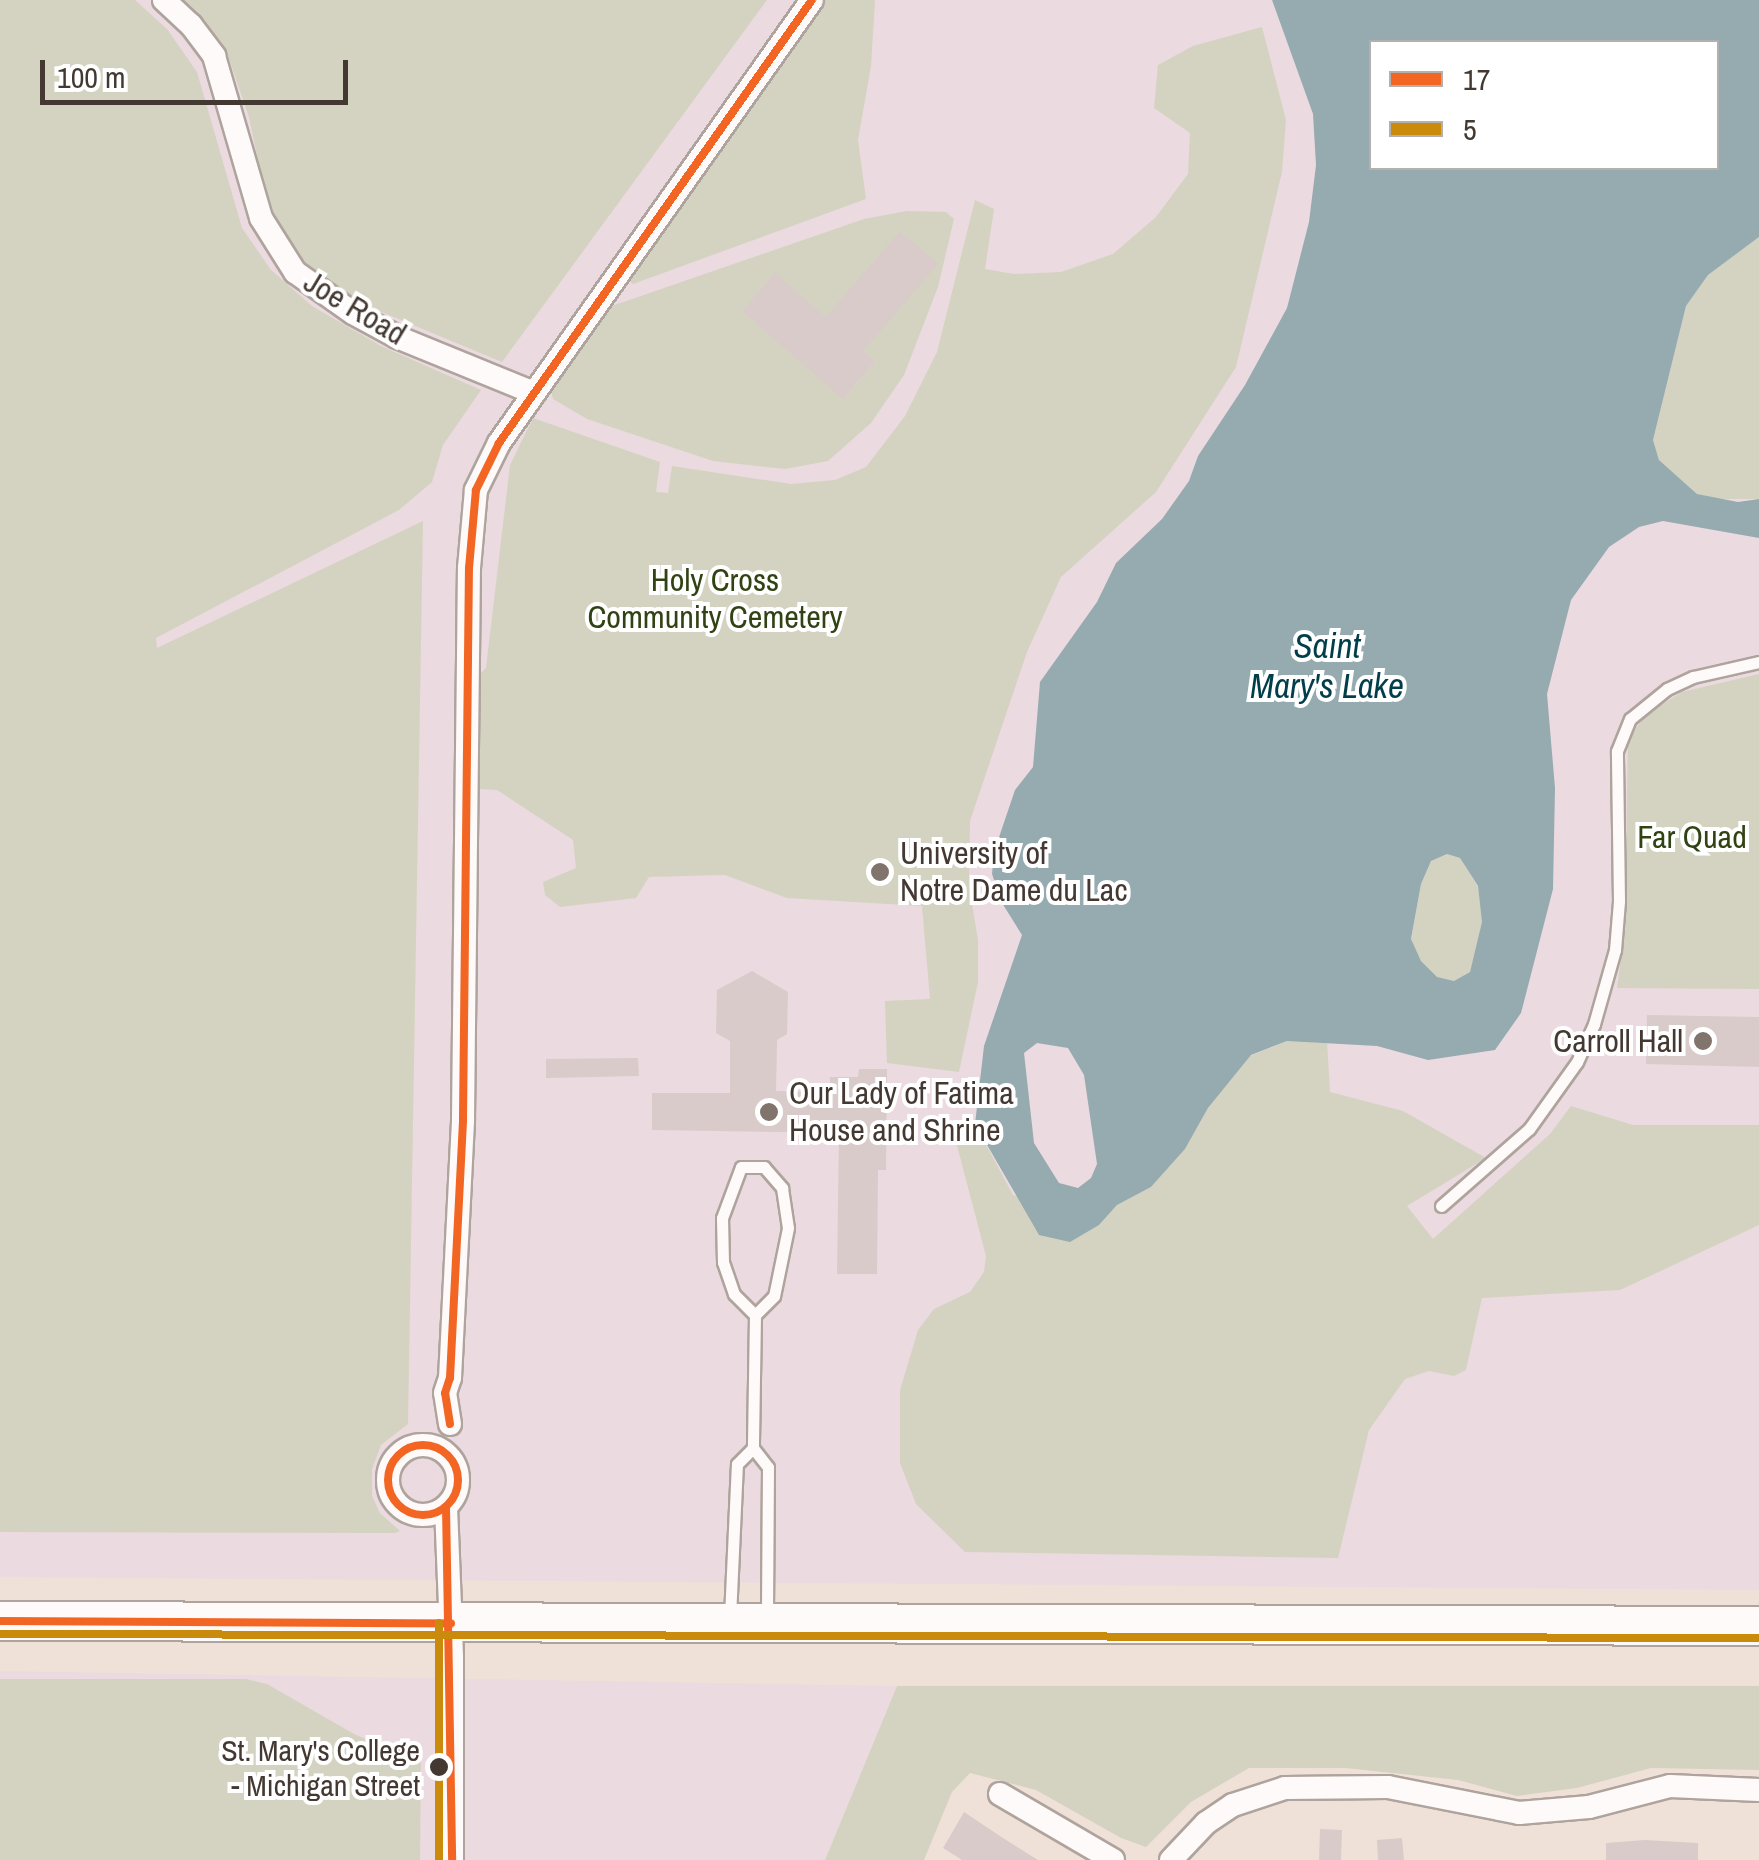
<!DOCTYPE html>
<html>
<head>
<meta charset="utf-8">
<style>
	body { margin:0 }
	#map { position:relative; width:1759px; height:1860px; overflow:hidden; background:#f0e1d8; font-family:"Archivo Narrow",sans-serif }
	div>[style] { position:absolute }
	.education>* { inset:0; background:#ebdadf }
	.green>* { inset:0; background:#d4d3c1 }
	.water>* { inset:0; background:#96abb0 }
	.building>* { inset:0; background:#d8cbca }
	.roads { filter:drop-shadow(2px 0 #afa49d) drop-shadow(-2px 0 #afa49d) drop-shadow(0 2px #afa49d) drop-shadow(0 -2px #afa49d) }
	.lane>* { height:11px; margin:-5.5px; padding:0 5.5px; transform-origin:5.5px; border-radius:5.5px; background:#fdfaf9 }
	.street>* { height:22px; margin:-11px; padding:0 11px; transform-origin:11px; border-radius:11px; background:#fdfaf9 }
	.street>.ring { margin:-11px; padding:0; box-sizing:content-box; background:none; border:22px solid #fdfaf9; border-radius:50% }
	.primary>* { height:38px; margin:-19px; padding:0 19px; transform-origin:19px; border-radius:19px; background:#fdfaf9 }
	.bus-1>* { height:8px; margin:-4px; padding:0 4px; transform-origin:4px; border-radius:4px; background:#f26522 }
	.bus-1>.ring { margin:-4px; padding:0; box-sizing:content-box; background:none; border:8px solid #f26522; border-radius:50% }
	.bus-2>* { height:8px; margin:-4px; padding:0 4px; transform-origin:4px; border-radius:4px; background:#ca8b0c }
	.dots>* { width:28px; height:28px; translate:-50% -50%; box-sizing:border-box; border:5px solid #fff; border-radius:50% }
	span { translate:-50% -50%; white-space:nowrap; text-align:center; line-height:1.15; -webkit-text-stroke:8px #fff; paint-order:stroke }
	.bus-label { font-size:30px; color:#443932 }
	.right { translate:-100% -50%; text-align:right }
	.street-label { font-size:32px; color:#443932 }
	.park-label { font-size:32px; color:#314213 }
	.poi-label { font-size:32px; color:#443932 }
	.left { translate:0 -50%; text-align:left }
	.water-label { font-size:35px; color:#013e4a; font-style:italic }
	.legend { position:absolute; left:1369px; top:40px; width:350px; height:130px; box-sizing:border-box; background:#fff; border:2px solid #b4b0ad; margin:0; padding:12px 18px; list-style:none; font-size:30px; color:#443932 }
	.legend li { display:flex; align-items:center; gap:20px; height:50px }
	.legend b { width:50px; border:2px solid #b4b0ad }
	.scale { position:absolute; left:40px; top:60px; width:308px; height:45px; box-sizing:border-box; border:5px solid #443932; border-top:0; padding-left:12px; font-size:30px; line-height:35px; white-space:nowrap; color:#443932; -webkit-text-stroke:8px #fff; paint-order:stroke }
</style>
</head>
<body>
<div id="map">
	<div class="education">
		<i style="clip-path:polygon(evenodd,0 0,1759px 0,1759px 1590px,0 1577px,0 0,1372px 42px,1716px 42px,1716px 168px,1372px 168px,1372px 42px)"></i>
		<i style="clip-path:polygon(0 1671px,897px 1686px,825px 1860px,0 1860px)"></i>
	</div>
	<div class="green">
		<i style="clip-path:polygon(0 0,135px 0,167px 29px,197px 72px,242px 228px,271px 270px,312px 306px,381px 346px,481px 390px,443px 445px,432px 482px,399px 510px,156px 638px,157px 648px,423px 521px,408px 1424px,381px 1445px,372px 1469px,372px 1496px,380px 1513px,400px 1531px,395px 1533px,0 1532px)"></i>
		<i style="clip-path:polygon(181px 0,767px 0,502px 362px,360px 303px,290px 251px,264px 189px,249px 117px,225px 47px,202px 18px)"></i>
		<i style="clip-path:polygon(824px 0,875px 0,871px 66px,858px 140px,866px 199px,633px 284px,627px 279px)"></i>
		<i style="clip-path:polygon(1262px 27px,1286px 120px,1282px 172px,1236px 367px,1156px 492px,1061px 577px,1027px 652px,970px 821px,969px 886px,978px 940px,978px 982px,959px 1072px,887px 1063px,885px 1001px,930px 999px,922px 906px,787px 898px,725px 875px,649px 877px,636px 898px,560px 907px,545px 895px,543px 882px,576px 868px,573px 840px,497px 790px,479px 789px,481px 673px,486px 668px,510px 465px,533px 418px,660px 462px,656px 492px,668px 493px,672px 466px,791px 484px,835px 480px,866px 467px,905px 416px,937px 352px,975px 200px,994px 209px,985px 269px,1014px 274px,1061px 272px,1113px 254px,1156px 217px,1188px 174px,1190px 133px,1154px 108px,1158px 65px,1193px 46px)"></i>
		<i style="clip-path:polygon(evenodd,907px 211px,946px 212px,954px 219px,938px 287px,904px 375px,871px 423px,828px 461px,785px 469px,713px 461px,587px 419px,553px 399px,550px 387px,609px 307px,864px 219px,907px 211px,742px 311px,826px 317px,875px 362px,844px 398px,742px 311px)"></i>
		<i style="clip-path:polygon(1759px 237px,1759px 499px,1716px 499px,1697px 494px,1659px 460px,1653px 440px,1686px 306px,1708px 275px)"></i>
		<i style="clip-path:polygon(1759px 674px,1759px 989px,1617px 988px,1625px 926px,1628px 738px,1647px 714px,1682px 692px)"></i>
		<i style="clip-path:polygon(1447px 854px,1460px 858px,1478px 887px,1483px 922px,1470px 972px,1454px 981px,1437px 978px,1421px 961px,1411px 940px,1421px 884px,1431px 861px)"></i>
		<i style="clip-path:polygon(1287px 1041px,1327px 1041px,1330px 1092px,1403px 1111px,1486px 1158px,1407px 1206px,1433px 1239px,1550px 1134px,1571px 1106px,1633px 1125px,1759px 1125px,1759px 1225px,1620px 1290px,1482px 1298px,1466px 1370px,1454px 1376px,1429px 1371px,1405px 1379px,1369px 1430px,1338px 1558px,965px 1552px,916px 1504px,900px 1463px,900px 1390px,918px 1330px,934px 1309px,970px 1292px,984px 1272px,986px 1256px,955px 1138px,975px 1124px,1013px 1195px,1099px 1225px,1117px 1205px,1151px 1187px,1185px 1149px,1208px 1108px,1250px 1056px)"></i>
		<i style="clip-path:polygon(0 1679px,246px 1679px,267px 1684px,354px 1734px,377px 1744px,410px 1747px,421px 1754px,420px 1860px,0 1860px)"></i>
		<i style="clip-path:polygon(897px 1686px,1759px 1686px,1759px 1770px,1651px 1768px,1577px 1788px,1517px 1796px,1458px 1780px,1345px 1768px,1249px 1768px,1191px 1802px,1146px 1847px,1121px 1838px,1036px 1790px,970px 1773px,952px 1792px,924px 1860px,825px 1860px)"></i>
	</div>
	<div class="water">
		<i style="clip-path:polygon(evenodd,1272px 0,1759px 0,1759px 237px,1708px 275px,1686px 306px,1653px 440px,1659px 460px,1697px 494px,1738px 502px,1759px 499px,1759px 538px,1663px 521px,1639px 527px,1609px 547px,1571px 600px,1547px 694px,1555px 788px,1553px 889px,1521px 1013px,1495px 1050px,1428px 1060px,1377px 1046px,1287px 1041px,1251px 1055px,1208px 1108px,1185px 1149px,1151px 1187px,1117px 1205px,1099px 1225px,1070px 1242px,1039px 1235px,975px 1124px,984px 1046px,1022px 935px,1002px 903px,992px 874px,994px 852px,1015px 790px,1033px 767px,1040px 682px,1097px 602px,1116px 563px,1162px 519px,1189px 481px,1198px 456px,1245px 385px,1287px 308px,1309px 222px,1316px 165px,1313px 114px,1272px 0,1372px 42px,1716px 42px,1716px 168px,1372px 168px,1372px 42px,1272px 0,1447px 854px,1460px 858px,1478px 886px,1482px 922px,1470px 972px,1454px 981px,1437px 977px,1421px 961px,1411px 939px,1421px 884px,1431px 861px,1447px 854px,1272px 0,1037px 1043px,1068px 1048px,1084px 1075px,1097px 1164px,1091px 1178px,1078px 1188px,1059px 1183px,1034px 1143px,1024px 1053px,1037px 1043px)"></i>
	</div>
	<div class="building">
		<i style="clip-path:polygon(900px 231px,938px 264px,863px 351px,875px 362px,843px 399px,742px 311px,775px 273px,826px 317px)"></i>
		<i style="clip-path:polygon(752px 971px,788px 992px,787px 1034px,777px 1040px,776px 1091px,830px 1092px,830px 1077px,858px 1077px,859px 1069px,887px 1069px,886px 1170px,878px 1170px,877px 1274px,837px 1274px,839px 1133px,652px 1130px,652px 1093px,730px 1093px,730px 1041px,716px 1033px,717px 990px)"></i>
		<i style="clip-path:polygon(1647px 1015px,1759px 1017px,1759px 1067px,1646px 1064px)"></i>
		<i style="clip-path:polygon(638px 1058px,639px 1076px,546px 1078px,546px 1059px)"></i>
		<i style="clip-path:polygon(964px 1812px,1003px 1838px,1038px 1860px,962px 1860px,943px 1848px)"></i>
		<i style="clip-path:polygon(1320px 1829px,1342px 1830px,1341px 1860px,1319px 1860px)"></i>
		<i style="clip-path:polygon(1402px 1838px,1404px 1860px,1378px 1860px,1377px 1840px)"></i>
		<i style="clip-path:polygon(1645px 1840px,1698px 1843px,1698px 1860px,1606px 1860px,1606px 1843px)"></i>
	</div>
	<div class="roads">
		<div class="lane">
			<i style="left:1441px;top:1206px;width:117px;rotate:-41.2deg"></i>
			<i style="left:1529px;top:1129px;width:82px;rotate:-54.4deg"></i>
			<i style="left:1577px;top:1062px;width:42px;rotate:-65.9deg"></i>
			<i style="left:1594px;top:1024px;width:77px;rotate:-74.2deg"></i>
			<i style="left:1615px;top:950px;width:49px;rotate:-85.3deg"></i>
			<i style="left:1619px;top:901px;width:150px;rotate:-90.8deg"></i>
			<i style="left:1617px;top:751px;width:35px;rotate:-68deg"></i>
			<i style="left:1630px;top:719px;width:48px;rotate:-39deg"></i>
			<i style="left:1667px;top:689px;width:29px;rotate:-25deg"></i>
			<i style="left:1693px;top:677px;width:68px;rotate:-12.8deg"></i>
			<i style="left:755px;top:1315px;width:30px;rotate:-135deg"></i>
			<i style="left:734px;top:1294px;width:34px;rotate:-109deg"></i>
			<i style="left:723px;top:1262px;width:44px;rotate:-91.3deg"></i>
			<i style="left:722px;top:1218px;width:54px;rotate:-69.6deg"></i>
			<i style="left:741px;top:1167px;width:23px"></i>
			<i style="left:764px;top:1167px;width:28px;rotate:49deg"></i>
			<i style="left:782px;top:1188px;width:40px;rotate:81.5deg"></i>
			<i style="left:788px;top:1228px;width:69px;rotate:101.6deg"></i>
			<i style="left:774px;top:1296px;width:27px;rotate:135deg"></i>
			<i style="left:755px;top:1315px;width:133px;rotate:90.9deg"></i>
			<i style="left:753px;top:1448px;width:24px;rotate:52deg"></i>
			<i style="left:768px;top:1467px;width:148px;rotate:90.4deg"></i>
			<i style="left:730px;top:1617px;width:153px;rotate:-87.4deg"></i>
			<i style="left:737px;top:1464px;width:23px;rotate:-45deg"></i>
		</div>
		<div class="street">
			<i style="left:164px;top:0;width:37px;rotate:43deg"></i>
			<i style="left:191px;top:25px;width:39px;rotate:53deg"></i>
			<i style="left:214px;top:56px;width:169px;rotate:73.8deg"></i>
			<i style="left:261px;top:218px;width:64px;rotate:57.8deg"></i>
			<i style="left:295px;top:272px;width:71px;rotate:35.3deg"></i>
			<i style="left:353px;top:313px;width:50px;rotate:28.6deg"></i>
			<i style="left:397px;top:337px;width:148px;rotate:22.2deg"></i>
			<i style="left:450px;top:1424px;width:31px;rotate:-99deg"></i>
			<i style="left:445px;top:1393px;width:16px;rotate:-72deg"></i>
			<i style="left:450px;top:1378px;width:259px;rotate:-87.1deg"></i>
			<i style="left:463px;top:1119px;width:551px;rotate:-89.38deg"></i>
			<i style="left:469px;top:568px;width:78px;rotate:-84.9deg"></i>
			<i style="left:476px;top:490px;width:52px;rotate:-63.9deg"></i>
			<i style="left:499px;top:443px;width:542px;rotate:-54.76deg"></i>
			<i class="ring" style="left:388px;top:1445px;width:48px;height:48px"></i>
			<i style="left:446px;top:1507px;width:150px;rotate:87.7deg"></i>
			<i style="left:452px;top:1657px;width:203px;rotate:90deg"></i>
			<i style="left:1000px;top:1794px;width:131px;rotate:30.3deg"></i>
			<i style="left:1171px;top:1860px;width:51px;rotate:-46.6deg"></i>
			<i style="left:1206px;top:1823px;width:32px;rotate:-34deg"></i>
			<i style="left:1233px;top:1805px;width:55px;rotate:-18.1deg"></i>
			<i style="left:1285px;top:1788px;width:103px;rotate:-0.6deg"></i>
			<i style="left:1388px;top:1787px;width:134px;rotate:11.2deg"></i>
			<i style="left:1519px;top:1813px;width:70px;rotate:-4.9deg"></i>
			<i style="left:1589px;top:1807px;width:84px;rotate:-14.5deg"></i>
			<i style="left:1670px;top:1786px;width:89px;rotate:2.6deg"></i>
		</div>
		<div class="primary">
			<i style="left:0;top:1621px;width:1759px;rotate:0.16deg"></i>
		</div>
	</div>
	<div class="bus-1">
		<i style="left:450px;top:1424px;width:31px;rotate:-99deg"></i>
		<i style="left:445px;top:1393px;width:16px;rotate:-72deg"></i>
		<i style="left:450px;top:1378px;width:259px;rotate:-87.1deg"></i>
		<i style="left:463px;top:1119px;width:551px;rotate:-89.38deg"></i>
		<i style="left:469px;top:568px;width:78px;rotate:-84.9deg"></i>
		<i style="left:476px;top:490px;width:52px;rotate:-63.9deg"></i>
		<i style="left:499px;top:443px;width:542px;rotate:-54.76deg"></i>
		<i class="ring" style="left:388px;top:1445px;width:62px;height:62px"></i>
		<i style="left:446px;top:1507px;width:353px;rotate:89deg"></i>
		<i style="left:0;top:1621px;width:451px;rotate:0.3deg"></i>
	</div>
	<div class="bus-2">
		<i style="left:439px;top:1623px;width:237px;rotate:90deg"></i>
		<i style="left:0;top:1634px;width:1759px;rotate:0.13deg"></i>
	</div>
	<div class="dots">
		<i style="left:880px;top:872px;background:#80746c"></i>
		<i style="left:1703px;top:1041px;background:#80746c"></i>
		<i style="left:769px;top:1112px;background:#80746c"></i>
		<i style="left:439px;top:1767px;background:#443932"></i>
	</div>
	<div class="bus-label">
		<span class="right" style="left:420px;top:1767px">St. Mary's College<br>- Michigan Street</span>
	</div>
	<div class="street-label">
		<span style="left:355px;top:308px;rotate:31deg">Joe Road</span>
	</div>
	<div class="park-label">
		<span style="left:715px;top:599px">Holy Cross<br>Community Cemetery</span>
		<span style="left:1692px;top:837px">Far Quad</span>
	</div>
	<div class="poi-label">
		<span class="left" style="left:900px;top:872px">University of<br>Notre Dame du Lac</span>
		<span class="right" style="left:1683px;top:1041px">Carroll Hall</span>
		<span class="left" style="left:789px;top:1112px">Our Lady of Fatima<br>House and Shrine</span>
	</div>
	<div class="water-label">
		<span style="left:1327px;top:666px">Saint<br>Mary's Lake</span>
	</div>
	<ul class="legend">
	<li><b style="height:12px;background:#f26522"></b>17</li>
	<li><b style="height:12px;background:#ca8b0c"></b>5</li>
	</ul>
	<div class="scale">100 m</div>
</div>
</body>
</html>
